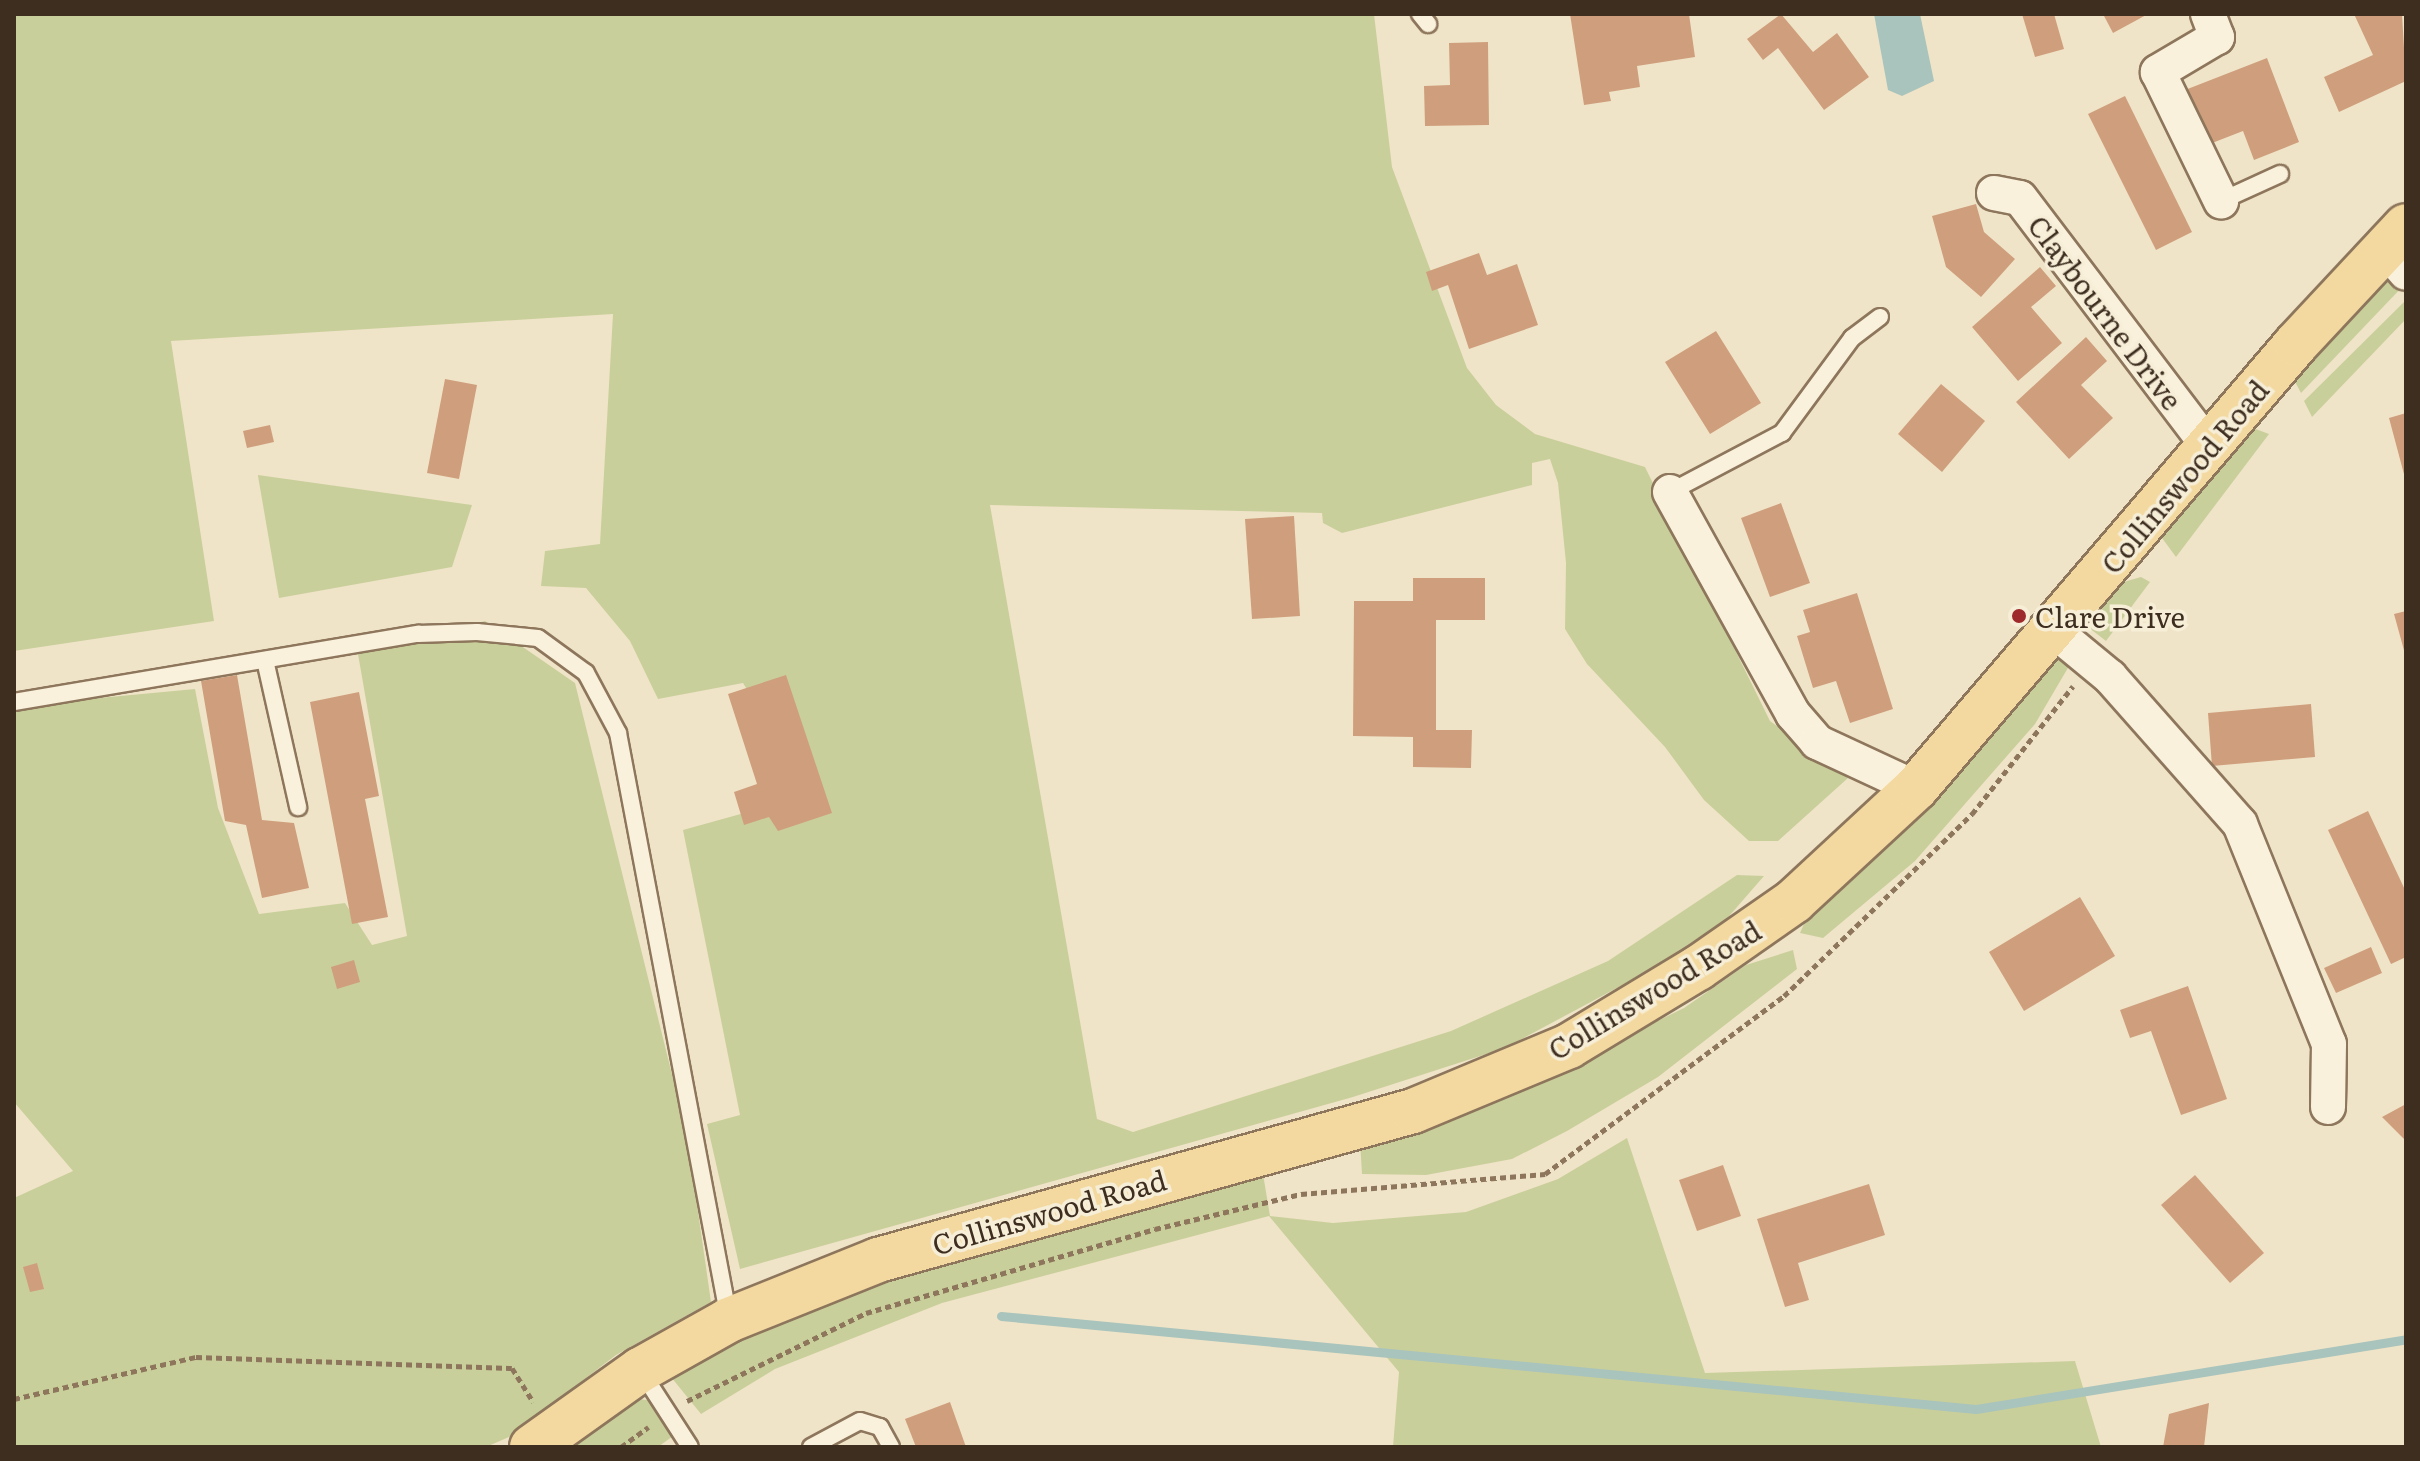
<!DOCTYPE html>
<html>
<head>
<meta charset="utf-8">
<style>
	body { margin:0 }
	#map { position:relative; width:2420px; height:1461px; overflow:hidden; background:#f0e4c8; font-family:Literata,serif }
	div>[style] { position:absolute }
	.green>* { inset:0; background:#c9cf9b }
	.water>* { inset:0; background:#a9c4bc }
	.stream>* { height:9px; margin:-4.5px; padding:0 4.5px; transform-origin:4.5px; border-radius:4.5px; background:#a9c4bc }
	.building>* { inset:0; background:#cf9f7d }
	.path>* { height:5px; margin-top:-2.5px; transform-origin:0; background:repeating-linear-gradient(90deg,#8d765c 0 6px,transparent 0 10px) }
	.roads { filter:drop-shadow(2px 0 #8d765c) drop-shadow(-2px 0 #8d765c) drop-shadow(0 2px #8d765c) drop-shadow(0 -2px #8d765c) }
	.lane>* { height:16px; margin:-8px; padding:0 8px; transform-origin:8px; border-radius:8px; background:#faf1dc }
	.street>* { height:34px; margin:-17px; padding:0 17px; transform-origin:17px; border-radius:17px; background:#faf1dc }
	.primary>* { height:44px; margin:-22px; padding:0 22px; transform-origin:22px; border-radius:22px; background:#f3d9a0 }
	.dots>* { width:22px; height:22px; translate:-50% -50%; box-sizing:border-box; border:4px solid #f7eed8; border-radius:50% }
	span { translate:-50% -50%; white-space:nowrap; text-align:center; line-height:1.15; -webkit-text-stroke:7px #f7eed8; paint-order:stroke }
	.street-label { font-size:28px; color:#3d2e20 }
	.poi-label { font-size:28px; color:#3d2e20 }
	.left { translate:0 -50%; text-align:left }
	.frame { position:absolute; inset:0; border:16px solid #3d2e20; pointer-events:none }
</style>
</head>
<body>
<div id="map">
	<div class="green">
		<i style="clip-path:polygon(14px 14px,1374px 14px,1392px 167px,1467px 368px,1496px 405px,1535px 434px,1645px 467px,1770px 721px,1848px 778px,1778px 841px,1749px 841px,1704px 800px,1665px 747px,1587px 664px,1565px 629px,1566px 563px,1558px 483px,1550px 459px,1532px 463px,1532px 485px,1342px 533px,1323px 523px,1322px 513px,990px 505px,1097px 1119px,1133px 1132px,1451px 1031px,1608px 961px,1737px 875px,1764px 876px,1710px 938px,1505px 1048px,1353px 1097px,740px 1269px,707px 1124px,740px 1115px,683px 830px,777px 804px,784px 827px,824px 815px,743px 683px,658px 699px,630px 641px,586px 588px,541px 586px,545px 551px,600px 544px,613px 314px,171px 341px,214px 621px,14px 651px)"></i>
		<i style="clip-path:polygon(2388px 275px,2405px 284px,2301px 393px,2292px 376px)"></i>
		<i style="clip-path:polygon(2406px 300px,2406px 319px,2312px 417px,2304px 401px)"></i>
		<i style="clip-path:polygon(2253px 428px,2269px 434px,2176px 557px,2162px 538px)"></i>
		<i style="clip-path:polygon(258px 476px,258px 475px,472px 505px,452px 567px,279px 598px)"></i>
		<i style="clip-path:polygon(2141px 577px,2150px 582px,2106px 641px,2088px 627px,2120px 583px)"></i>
		<i style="clip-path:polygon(485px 621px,575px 683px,687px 1135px,711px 1302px,616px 1355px,509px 1437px,486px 1447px,14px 1447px,14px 1198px,73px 1171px,14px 1102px,14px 706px,195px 689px,218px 808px,259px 914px,345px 903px,372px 945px,407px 936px,358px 654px)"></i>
		<i style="clip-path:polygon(2060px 658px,2072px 661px,2035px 724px,1915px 861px,1823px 938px,1800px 933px,1807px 917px,1857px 876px)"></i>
		<i style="clip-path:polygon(1793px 950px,1797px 969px,1658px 1077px,1567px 1131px,1512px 1159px,1426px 1175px,1362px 1174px,1360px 1141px,1547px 1075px,1684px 1008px,1746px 965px)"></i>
		<i style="clip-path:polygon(1627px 1138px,1705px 1373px,2075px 1361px,2101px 1447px,1393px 1447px,1399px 1372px,1269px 1216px,942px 1303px,775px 1369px,701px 1414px,671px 1377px,768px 1324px,915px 1265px,1263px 1174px,1270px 1216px,1333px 1223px,1466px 1212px,1558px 1179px)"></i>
		<i style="clip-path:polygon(633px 1398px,653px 1401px,673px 1436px,658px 1447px,561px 1447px)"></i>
	</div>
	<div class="water">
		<i style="clip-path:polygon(1874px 14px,1920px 14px,1934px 81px,1902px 96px,1888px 90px)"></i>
	</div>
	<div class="stream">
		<i style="left:1001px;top:1316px;width:979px;rotate:5.45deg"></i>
		<i style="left:1976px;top:1409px;width:436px;rotate:-9.2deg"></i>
	</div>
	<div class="building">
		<i style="clip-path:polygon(1570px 14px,1689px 14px,1695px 57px,1637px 66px,1640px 87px,1609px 92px,1611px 101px,1584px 105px)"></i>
		<i style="clip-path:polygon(1781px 14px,1813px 52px,1837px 33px,1869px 77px,1824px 110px,1778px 48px,1763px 60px,1747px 39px)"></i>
		<i style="clip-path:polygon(2022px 14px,2054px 14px,2064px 49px,2035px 57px)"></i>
		<i style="clip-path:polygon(2103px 14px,2148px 14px,2113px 33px)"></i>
		<i style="clip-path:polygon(2354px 14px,2402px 14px,2406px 81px,2339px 112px,2324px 77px,2373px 55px)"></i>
		<i style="clip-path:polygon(1488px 42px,1489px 125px,1425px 126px,1424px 86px,1450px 85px,1449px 43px)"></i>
		<i style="clip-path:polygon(2267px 58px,2299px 142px,2254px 160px,2243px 131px,2207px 145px,2185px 90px)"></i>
		<i style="clip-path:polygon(2125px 96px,2192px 232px,2156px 250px,2088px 114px)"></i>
		<i style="clip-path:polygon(1976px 204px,1984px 232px,2015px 259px,1981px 297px,1946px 267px,1932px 216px)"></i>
		<i style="clip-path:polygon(1479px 253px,1487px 275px,1517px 264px,1538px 325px,1469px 349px,1448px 285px,1432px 291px,1426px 272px)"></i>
		<i style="clip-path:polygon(2040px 267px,2056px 286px,2031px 307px,2062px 343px,2018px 381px,1972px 327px)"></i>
		<i style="clip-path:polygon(1716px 331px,1761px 403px,1710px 434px,1665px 362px)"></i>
		<i style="clip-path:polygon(2086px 337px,2107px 361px,2081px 385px,2113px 418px,2069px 459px,2016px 402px)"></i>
		<i style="clip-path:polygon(445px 379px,477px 385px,459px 479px,427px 473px)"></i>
		<i style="clip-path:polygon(1941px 384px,1985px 421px,1942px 472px,1898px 434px)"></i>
		<i style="clip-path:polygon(2406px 413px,2406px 478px,2405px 478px,2389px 418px)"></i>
		<i style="clip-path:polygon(270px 425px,274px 442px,247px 448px,243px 431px)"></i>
		<i style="clip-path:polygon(1781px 503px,1810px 583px,1770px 597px,1741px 518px)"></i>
		<i style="clip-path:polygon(1294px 516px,1300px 616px,1252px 619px,1245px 519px)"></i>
		<i style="clip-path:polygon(1413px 578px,1485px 578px,1485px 620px,1436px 620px,1436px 730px,1472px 730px,1471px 768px,1413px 767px,1413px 737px,1353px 736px,1354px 601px,1413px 601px)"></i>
		<i style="clip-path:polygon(1857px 593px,1893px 709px,1850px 723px,1836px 681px,1813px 688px,1797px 636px,1810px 632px,1803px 610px)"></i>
		<i style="clip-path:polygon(2406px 611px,2406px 654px,2405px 654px,2394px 614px)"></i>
		<i style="clip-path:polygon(237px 675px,262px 820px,294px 823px,309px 888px,262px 898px,246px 825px,225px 821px,201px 681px)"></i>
		<i style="clip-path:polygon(786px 675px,832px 813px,778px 831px,769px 817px,744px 825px,734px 792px,757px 784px,728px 694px)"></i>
		<i style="clip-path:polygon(359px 692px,379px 796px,365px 799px,388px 917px,352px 924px,310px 702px)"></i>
		<i style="clip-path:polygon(2311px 704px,2315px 757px,2212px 766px,2208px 713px)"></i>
		<i style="clip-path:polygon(2368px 811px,2406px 892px,2406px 957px,2391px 964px,2328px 830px)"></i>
		<i style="clip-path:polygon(2080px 897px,2115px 956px,2024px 1011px,1989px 952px)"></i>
		<i style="clip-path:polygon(2371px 947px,2382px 973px,2336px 993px,2324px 968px)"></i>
		<i style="clip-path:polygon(354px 960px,360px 982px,337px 989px,331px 967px)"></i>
		<i style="clip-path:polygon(2188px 986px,2227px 1099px,2181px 1115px,2151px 1031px,2130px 1038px,2120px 1010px)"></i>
		<i style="clip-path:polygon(2406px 1104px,2406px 1141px,2382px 1117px)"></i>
		<i style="clip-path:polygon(1723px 1165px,1741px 1216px,1697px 1231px,1679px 1180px)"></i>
		<i style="clip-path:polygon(2195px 1175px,2264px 1253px,2230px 1283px,2161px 1205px)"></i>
		<i style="clip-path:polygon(1869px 1184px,1885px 1235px,1798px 1263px,1809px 1300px,1785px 1307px,1757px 1219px)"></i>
		<i style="clip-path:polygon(37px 1263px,44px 1289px,30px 1292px,23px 1267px)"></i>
		<i style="clip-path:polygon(950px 1402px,966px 1447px,916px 1447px,905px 1419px)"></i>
		<i style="clip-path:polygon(2209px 1403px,2204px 1447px,2163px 1447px,2169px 1414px)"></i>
	</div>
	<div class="path">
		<i style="left:14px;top:1399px;width:187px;rotate:-13deg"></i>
		<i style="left:196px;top:1357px;width:316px;rotate:2deg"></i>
		<i style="left:512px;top:1368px;width:40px;rotate:58deg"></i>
		<i style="left:687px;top:1401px;width:199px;rotate:-26.2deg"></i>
		<i style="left:866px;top:1313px;width:301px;rotate:-16.2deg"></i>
		<i style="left:1155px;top:1229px;width:150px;rotate:-13.5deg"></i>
		<i style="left:1301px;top:1194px;width:245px;rotate:-4.7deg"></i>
		<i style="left:1545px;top:1174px;width:298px;rotate:-36.7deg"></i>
		<i style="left:1784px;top:996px;width:262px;rotate:-44.1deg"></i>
		<i style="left:1972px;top:814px;width:163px;rotate:-51.7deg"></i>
		<i style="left:621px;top:1447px;width:34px;rotate:-36deg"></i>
	</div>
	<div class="roads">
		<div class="lane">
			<i style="left:1420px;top:14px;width:13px;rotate:51deg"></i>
			<i style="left:2221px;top:201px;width:65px;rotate:-24.6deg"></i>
			<i style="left:1670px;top:492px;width:127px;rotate:-27.8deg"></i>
			<i style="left:1782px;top:433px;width:118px;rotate:-53.6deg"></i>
			<i style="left:1852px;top:338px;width:35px;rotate:-37deg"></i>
			<i style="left:265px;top:660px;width:151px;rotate:77.3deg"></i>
			<i style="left:14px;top:702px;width:410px;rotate:-9.6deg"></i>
			<i style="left:418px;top:634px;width:59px;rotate:-1.9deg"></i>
			<i style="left:477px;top:632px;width:61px;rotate:5.6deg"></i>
			<i style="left:538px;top:638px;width:59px;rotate:36.1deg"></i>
			<i style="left:586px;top:673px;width:68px;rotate:61.9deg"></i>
			<i style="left:618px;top:733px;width:596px;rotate:79.27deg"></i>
			<i style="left:641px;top:1371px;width:90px;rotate:57.2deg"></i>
			<i style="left:811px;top:1447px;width:55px;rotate:-28deg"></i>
			<i style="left:860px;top:1421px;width:21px;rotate:17deg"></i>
			<i style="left:880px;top:1427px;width:23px;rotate:61deg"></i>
		</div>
		<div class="street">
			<i style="left:2208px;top:14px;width:25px;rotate:69deg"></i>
			<i style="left:2217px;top:37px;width:69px;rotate:149.3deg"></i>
			<i style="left:2158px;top:72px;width:144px;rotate:64deg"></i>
			<i style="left:1994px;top:193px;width:26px;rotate:11deg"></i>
			<i style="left:2020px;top:198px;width:313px;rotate:52.8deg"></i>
			<i style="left:2386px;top:250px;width:30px;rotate:49deg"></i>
			<i style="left:1670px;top:492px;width:254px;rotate:61deg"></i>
			<i style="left:1793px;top:714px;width:37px;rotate:49deg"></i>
			<i style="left:1817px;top:742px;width:109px;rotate:24.9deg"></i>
			<i style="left:2053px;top:630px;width:74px;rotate:39.5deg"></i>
			<i style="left:2110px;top:677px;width:196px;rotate:48.5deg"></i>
			<i style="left:2240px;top:824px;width:237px;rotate:68deg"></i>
			<i style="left:2329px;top:1044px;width:63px;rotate:90.9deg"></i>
		</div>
		<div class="primary">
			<i style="left:532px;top:1447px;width:133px;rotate:-35.5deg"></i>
			<i style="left:640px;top:1370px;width:102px;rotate:-29.3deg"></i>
			<i style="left:729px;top:1320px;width:161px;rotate:-21.9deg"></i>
			<i style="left:878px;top:1260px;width:555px;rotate:-15.56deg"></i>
			<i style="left:1413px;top:1111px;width:169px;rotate:-22.6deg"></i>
			<i style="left:1569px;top:1046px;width:151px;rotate:-31.2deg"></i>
			<i style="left:1698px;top:968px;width:117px;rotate:-34.9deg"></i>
			<i style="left:1794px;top:901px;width:166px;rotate:-42.8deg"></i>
			<i style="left:1916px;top:788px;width:584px;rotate:-49.44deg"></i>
			<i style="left:2296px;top:344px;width:161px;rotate:-47deg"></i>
		</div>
	</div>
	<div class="dots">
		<i style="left:2019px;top:616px;background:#9e2a2b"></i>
	</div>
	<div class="street-label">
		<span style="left:2106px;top:312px;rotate:53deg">Claybourne Drive</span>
		<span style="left:2184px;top:476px;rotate:-50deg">Collinswood Road</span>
		<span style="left:1654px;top:989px;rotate:-31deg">Collinswood Road</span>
		<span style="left:1049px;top:1211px;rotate:-16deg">Collinswood Road</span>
	</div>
	<div class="poi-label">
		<span class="left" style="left:2035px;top:616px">Clare Drive</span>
	</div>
	<div class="frame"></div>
</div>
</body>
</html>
